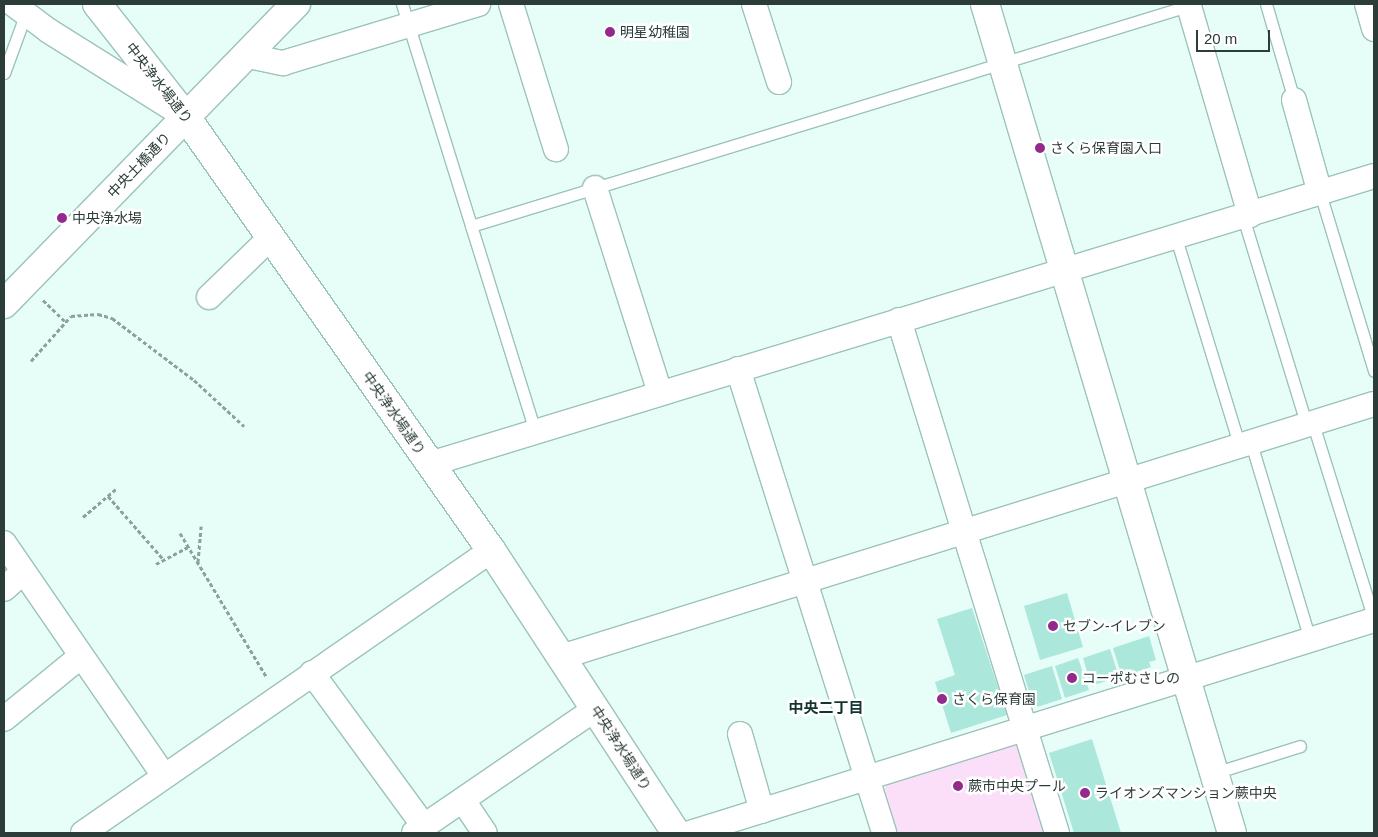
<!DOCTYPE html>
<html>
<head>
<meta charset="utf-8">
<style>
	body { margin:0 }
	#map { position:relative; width:1378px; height:837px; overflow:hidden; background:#e6fdf8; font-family:Arial,"Noto Sans JP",sans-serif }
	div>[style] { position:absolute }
	.green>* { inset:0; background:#fbdef7 }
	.building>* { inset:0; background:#ace7dc }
	.path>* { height:3px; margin-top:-1.5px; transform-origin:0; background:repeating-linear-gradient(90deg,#8da19c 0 4px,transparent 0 6.5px) }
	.roads { filter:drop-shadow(1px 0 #9cc3bb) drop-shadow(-1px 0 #9cc3bb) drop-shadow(0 1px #9cc3bb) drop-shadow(0 -1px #9cc3bb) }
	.service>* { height:11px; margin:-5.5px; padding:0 5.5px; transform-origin:5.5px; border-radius:5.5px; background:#fff }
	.minor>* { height:24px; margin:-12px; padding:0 12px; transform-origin:12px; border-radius:12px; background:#fff }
	.tertiary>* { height:28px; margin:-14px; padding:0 14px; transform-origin:14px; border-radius:14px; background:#fff }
	.dots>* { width:14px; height:14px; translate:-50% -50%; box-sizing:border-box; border:2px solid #fff; border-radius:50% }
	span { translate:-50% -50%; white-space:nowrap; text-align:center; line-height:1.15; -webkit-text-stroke:5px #fff; paint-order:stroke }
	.poi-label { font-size:14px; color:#2c3c38 }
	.left { translate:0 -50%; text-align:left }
	.street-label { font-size:14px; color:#2c3c38 }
	.neighbourhood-label { font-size:15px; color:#123530; font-weight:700 }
	.frame { position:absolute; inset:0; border:5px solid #2c3c38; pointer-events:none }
	.scale { position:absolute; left:1196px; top:30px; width:74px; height:22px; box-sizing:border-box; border:2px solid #2c3c38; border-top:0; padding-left:6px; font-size:15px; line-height:18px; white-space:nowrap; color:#2c3c38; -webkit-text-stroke:4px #fff; paint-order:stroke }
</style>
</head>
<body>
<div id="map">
	<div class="green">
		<i style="clip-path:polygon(1012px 743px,1019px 748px,1046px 833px,896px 833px,883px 792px,889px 779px)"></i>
	</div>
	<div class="building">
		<i style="clip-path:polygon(1067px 593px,1083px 647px,1040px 660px,1024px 606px)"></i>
		<i style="clip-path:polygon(972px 608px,1007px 715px,951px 733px,935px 682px,955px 675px,937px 619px)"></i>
		<i style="clip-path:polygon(1149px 636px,1156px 660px,1149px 662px,1151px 667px,1122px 677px,1113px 648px)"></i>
		<i style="clip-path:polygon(1110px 649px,1119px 677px,1091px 686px,1083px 658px)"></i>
		<i style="clip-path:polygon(1078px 658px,1089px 690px,1065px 698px,1055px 666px)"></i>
		<i style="clip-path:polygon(1052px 666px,1062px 699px,1034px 708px,1024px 675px)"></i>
		<i style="clip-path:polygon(1092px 739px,1121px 833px,1074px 833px,1049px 753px)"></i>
	</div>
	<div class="path">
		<i style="left:43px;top:300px;width:32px;rotate:44deg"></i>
		<i style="left:31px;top:361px;width:60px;rotate:-48.4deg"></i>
		<i style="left:71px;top:316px;width:27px;rotate:-4deg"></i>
		<i style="left:98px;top:314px;width:15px;rotate:16deg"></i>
		<i style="left:112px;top:318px;width:103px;rotate:37.1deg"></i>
		<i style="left:194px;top:380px;width:68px;rotate:42.6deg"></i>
		<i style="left:108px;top:496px;width:85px;rotate:48.8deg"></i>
		<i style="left:83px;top:517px;width:43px;rotate:-40.3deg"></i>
		<i style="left:180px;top:533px;width:169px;rotate:59deg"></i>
		<i style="left:198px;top:562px;width:36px;rotate:-85deg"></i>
		<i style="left:156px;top:564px;width:36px;rotate:-28deg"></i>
	</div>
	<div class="roads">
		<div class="service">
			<i style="left:402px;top:4px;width:448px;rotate:72.7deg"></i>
			<i style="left:1266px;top:4px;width:100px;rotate:73.7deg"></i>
			<i style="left:4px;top:73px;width:64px;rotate:-69.9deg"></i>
			<i style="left:1320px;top:193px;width:186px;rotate:73.1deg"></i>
			<i style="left:1243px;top:217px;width:219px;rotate:73deg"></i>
			<i style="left:471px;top:226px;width:753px;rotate:-17.06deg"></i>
			<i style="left:1176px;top:238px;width:219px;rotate:73deg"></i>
			<i style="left:1313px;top:424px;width:205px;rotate:72.7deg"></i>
			<i style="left:1251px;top:443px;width:206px;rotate:73.3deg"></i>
			<i style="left:1214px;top:773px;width:90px;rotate:-17.4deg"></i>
		</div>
		<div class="minor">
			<i style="left:13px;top:4px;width:45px;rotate:36.9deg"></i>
			<i style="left:49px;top:31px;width:152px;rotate:32.1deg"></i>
			<i style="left:511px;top:4px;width:152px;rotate:72.8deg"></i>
			<i style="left:754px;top:4px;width:82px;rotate:72.2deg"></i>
			<i style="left:1367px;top:4px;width:26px;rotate:74deg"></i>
			<i style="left:1189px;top:6px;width:218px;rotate:73.7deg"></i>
			<i style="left:244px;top:55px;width:40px;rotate:12deg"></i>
			<i style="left:283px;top:63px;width:204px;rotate:-16.8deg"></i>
			<i style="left:1294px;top:100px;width:97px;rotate:74.4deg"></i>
			<i style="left:595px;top:188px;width:215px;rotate:72.4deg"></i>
			<i style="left:209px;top:297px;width:86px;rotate:-44.1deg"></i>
			<i style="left:899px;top:320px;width:537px;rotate:72.88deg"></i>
			<i style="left:738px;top:369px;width:486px;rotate:72.5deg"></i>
			<i style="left:430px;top:464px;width:987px;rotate:-16.97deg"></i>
			<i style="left:4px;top:543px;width:283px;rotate:55.5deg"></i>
			<i style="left:4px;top:589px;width:25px;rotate:-42deg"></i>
			<i style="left:561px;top:657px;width:851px;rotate:-17.29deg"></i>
			<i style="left:312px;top:673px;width:190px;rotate:53.8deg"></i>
			<i style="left:4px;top:719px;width:98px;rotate:-39.2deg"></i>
			<i style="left:740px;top:734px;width:80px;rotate:74.1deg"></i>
			<i style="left:464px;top:802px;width:37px;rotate:56deg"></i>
			<i style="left:83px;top:833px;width:497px;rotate:-34.7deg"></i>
			<i style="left:414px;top:833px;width:219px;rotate:-34.4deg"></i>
			<i style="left:690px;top:833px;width:716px;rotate:-17.3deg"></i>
		</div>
		<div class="tertiary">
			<i style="left:97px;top:4px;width:144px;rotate:51.8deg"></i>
			<i style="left:186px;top:117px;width:530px;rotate:54.84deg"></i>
			<i style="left:491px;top:550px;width:338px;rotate:56.8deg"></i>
			<i style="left:985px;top:4px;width:865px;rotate:73.41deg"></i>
			<i style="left:4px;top:304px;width:419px;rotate:-45.8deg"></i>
		</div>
	</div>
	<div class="dots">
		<i style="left:610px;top:32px;background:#93298c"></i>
		<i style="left:1040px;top:148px;background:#93298c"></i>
		<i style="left:62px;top:218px;background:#93298c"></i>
		<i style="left:1053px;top:626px;background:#93298c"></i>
		<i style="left:1072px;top:678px;background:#93298c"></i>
		<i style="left:942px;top:699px;background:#93298c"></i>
		<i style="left:958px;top:786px;background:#93298c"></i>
		<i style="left:1085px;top:793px;background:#93298c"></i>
	</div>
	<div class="poi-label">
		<span class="left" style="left:620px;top:32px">明星幼稚園</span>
		<span class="left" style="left:1050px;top:148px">さくら保育園入口</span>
		<span class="left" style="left:72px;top:218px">中央浄水場</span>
		<span class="left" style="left:1063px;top:626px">セブン-イレブン</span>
		<span class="left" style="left:1082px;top:678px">コーポむさしの</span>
		<span class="left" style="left:952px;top:699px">さくら保育園</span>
		<span class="left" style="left:968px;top:786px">蕨市中央プール</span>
		<span class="left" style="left:1095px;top:793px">ライオンズマンション蕨中央</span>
	</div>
	<div class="street-label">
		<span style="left:159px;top:83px;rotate:52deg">中央浄水場通り</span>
		<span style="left:139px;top:165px;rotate:-46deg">中央土橋通り</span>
		<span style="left:394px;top:413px;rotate:55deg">中央浄水場通り</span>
		<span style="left:621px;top:748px;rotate:57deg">中央浄水場通り</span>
	</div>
	<div class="neighbourhood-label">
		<span style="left:826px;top:708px">中央二丁目</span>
	</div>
	<div class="frame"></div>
	<div class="scale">20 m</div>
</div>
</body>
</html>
